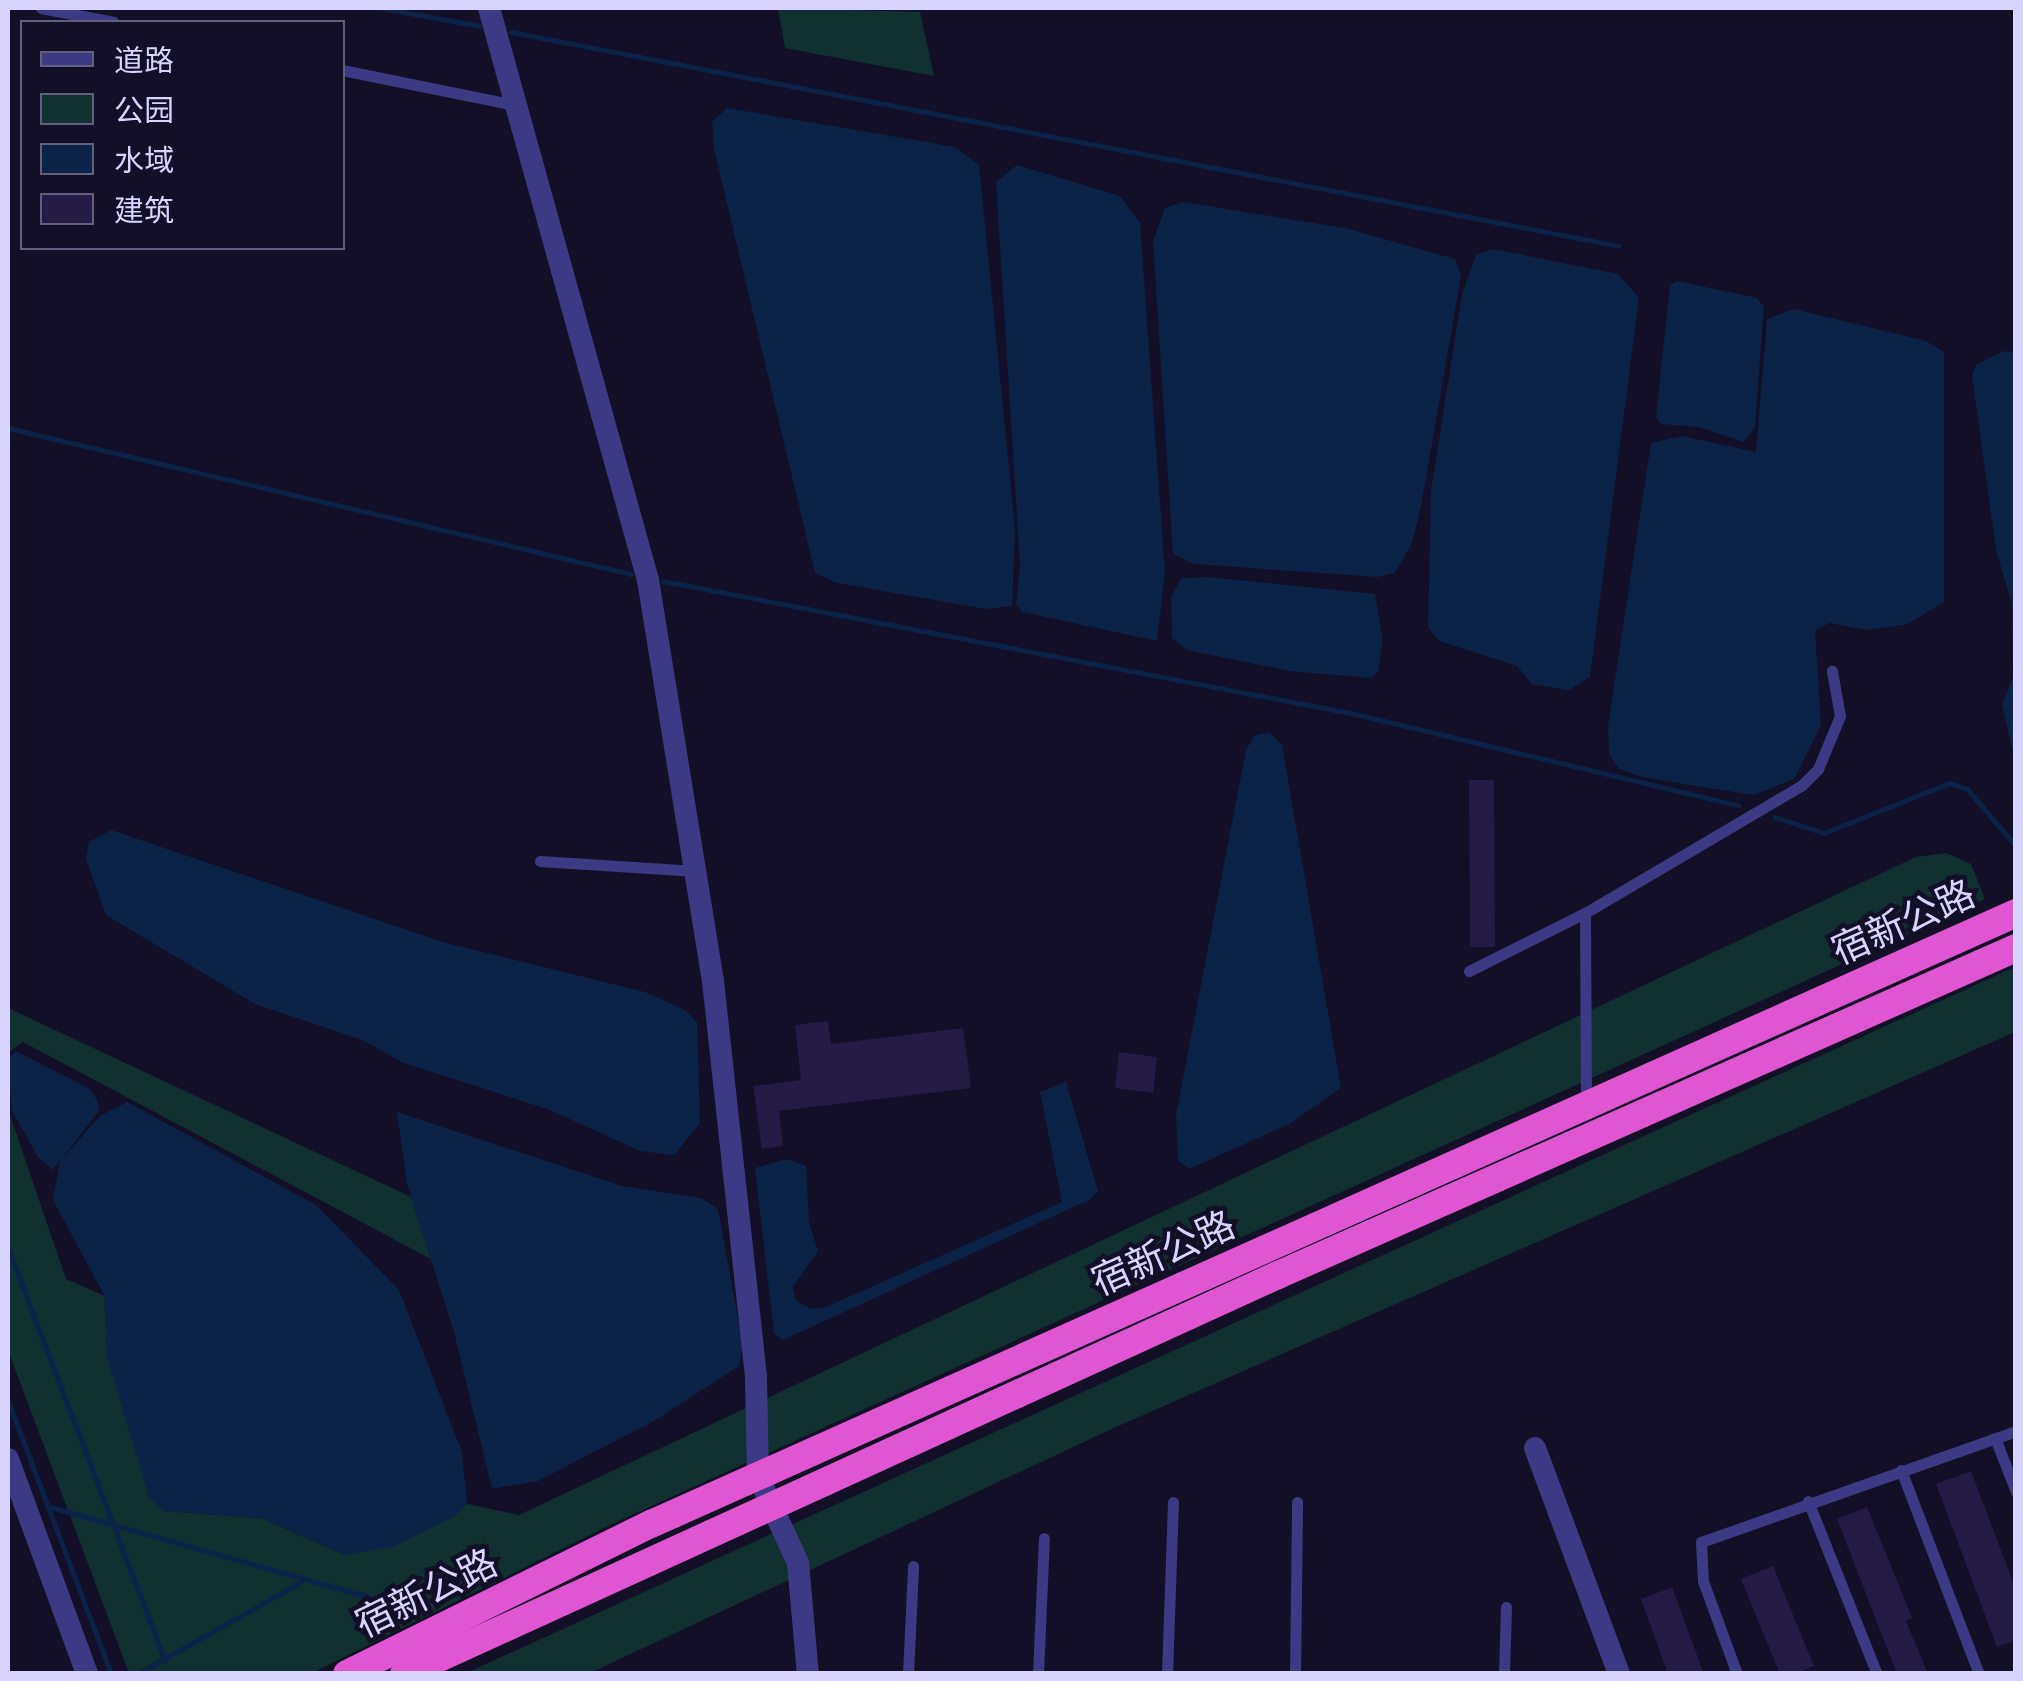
<!DOCTYPE html>
<html>
<head>
<meta charset="utf-8">
<style>
	body { margin:0 }
	#map { position:relative; width:2023px; height:1681px; overflow:hidden; background:#130f26; font-family:"Titillium Web","Noto Sans SC",sans-serif }
	div>[style] { position:absolute }
	.green>* { inset:0; background:#12302f }
	.water>* { inset:0; background:#0c2248 }
	.stream>* { height:5px; margin:-2.5px; padding:0 2.5px; transform-origin:2.5px; border-radius:2.5px; background:#0c2248 }
	.building>* { inset:0; background:#241b47 }
	.service>* { height:11px; margin:-5.5px; padding:0 5.5px; transform-origin:5.5px; border-radius:5.5px; background:#3d3a85 }
	.minor>* { height:22px; margin:-11px; padding:0 11px; transform-origin:11px; border-radius:11px; background:#3d3a85 }
	.trunk>* { height:28px; margin:-14px; padding:0 14px; transform-origin:14px; border-radius:14px; background:#e055d1 }
	span { translate:-50% -50%; white-space:nowrap; text-align:center; line-height:1.15; -webkit-text-stroke:9px #130f26; paint-order:stroke }
	.street-label { font-size:38px; color:#d9d4ff }
	.frame { position:absolute; inset:0; border:10px solid #d9d4ff; pointer-events:none }
	.legend { position:absolute; left:20px; top:20px; width:325px; height:230px; box-sizing:border-box; background:#130f26; border:2px solid #625e7d; margin:0; padding:12px 18px; list-style:none; font-size:30px; color:#d9d4ff }
	.legend li { display:flex; align-items:center; gap:20px; height:50px }
	.legend b { width:50px; border:2px solid #625e7d }
</style>
</head>
<body>
<div id="map">
	<div class="green">
		<i style="clip-path:polygon(778px 8px,920px 12px,934px 76px,785px 48px)"></i>
		<i style="clip-path:polygon(1946px 853px,1971px 864px,1985px 899px,612px 1524px,312px 1673px,129px 1673px,8px 1350px,8px 1109px,66px 1279px,105px 1296px,107px 1357px,164px 1511px,261px 1518px,345px 1555px,453px 1517px,467px 1504px,519px 1515px,1916px 857px)"></i>
		<i style="clip-path:polygon(2015px 967px,2015px 1032px,1116px 1427px,590px 1673px,464px 1674px)"></i>
		<i style="clip-path:polygon(8px 1008px,411px 1197px,431px 1259px,23px 1042px,8px 1052px)"></i>
	</div>
	<div class="water">
		<i style="clip-path:polygon(727px 108px,955px 147px,979px 165px,1015px 529px,1012px 606px,986px 609px,837px 583px,815px 573px,714px 149px,712px 122px)"></i>
		<i style="clip-path:polygon(1017px 165px,1120px 196px,1140px 223px,1165px 573px,1157px 641px,1022px 612px,1016px 604px,1020px 565px,996px 182px)"></i>
		<i style="clip-path:polygon(1183px 202px,1345px 228px,1455px 259px,1461px 277px,1421px 507px,1412px 543px,1395px 573px,1377px 577px,1194px 564px,1173px 554px,1153px 241px,1165px 208px)"></i>
		<i style="clip-path:polygon(1493px 249px,1618px 274px,1639px 298px,1590px 677px,1569px 690px,1532px 684px,1517px 666px,1439px 641px,1428px 627px,1431px 491px,1462px 294px,1476px 255px)"></i>
		<i style="clip-path:polygon(1677px 281px,1757px 298px,1764px 307px,1755px 427px,1744px 442px,1699px 427px,1661px 424px,1656px 417px,1670px 285px)"></i>
		<i style="clip-path:polygon(1794px 309px,1926px 341px,1944px 352px,1944px 602px,1908px 624px,1866px 630px,1829px 623px,1815px 631px,1821px 725px,1794px 779px,1753px 795px,1642px 777px,1619px 769px,1609px 754px,1608px 726px,1651px 443px,1682px 436px,1756px 452px,1767px 319px)"></i>
		<i style="clip-path:polygon(2003px 351px,2016px 353px,2015px 761px,2002px 704px,2013px 677px,2012px 604px,1996px 550px,1972px 375px,1976px 365px)"></i>
		<i style="clip-path:polygon(1208px 577px,1375px 594px,1383px 640px,1378px 672px,1371px 678px,1289px 671px,1187px 650px,1172px 638px,1171px 598px,1181px 578px)"></i>
		<i style="clip-path:polygon(1269px 732px,1282px 745px,1341px 1088px,1289px 1124px,1189px 1169px,1178px 1160px,1176px 1115px,1246px 750px,1254px 736px)"></i>
		<i style="clip-path:polygon(111px 830px,446px 943px,645px 992px,685px 1010px,697px 1022px,700px 1123px,674px 1155px,640px 1151px,550px 1110px,401px 1062px,365px 1041px,255px 1004px,106px 915px,86px 859px,89px 842px)"></i>
		<i style="clip-path:polygon(16px 1051px,90px 1089px,97px 1100px,99px 1111px,53px 1170px,38px 1157px,12px 1111px,8px 1059px)"></i>
		<i style="clip-path:polygon(1066px 1082px,1098px 1191px,1091px 1199px,796px 1334px,783px 1340px,774px 1333px,755px 1168px,786px 1159px,806px 1166px,809px 1222px,818px 1251px,793px 1287px,796px 1300px,810px 1309px,826px 1307px,1062px 1202px,1040px 1092px)"></i>
		<i style="clip-path:polygon(127px 1102px,316px 1205px,399px 1290px,462px 1452px,467px 1504px,453px 1517px,395px 1546px,345px 1555px,261px 1518px,164px 1511px,149px 1497px,107px 1357px,104px 1295px,53px 1200px,60px 1161px,100px 1116px)"></i>
		<i style="clip-path:polygon(397px 1112px,622px 1186px,701px 1198px,718px 1209px,743px 1346px,739px 1366px,654px 1421px,538px 1481px,492px 1489px,454px 1332px,407px 1184px)"></i>
	</div>
	<div class="stream">
		<i style="left:382px;top:8px;width:99px;rotate:10.5deg"></i>
		<i style="left:511px;top:32px;width:1128px;rotate:10.93deg"></i>
		<i style="left:8px;top:428px;width:640px;rotate:13.19deg"></i>
		<i style="left:663px;top:581px;width:705px;rotate:10.88deg"></i>
		<i style="left:1355px;top:714px;width:394px;rotate:13.4deg"></i>
		<i style="left:1775px;top:817px;width:52px;rotate:18.1deg"></i>
		<i style="left:1824px;top:833px;width:135px;rotate:-21.8deg"></i>
		<i style="left:1949px;top:783px;width:19px;rotate:18deg"></i>
		<i style="left:1967px;top:789px;width:75px;rotate:49.3deg"></i>
		<i style="left:8px;top:1248px;width:442px;rotate:69.2deg"></i>
		<i style="left:8px;top:1401px;width:292px;rotate:69.3deg"></i>
		<i style="left:47px;top:1506px;width:353px;rotate:15.8deg"></i>
		<i style="left:137px;top:1674px;width:188px;rotate:-29.3deg"></i>
	</div>
	<div class="building">
		<i style="clip-path:polygon(1469px 780px,1494px 780px,1495px 947px,1470px 947px)"></i>
		<i style="clip-path:polygon(828px 1021px,831px 1044px,963px 1028px,971px 1088px,779px 1111px,783px 1146px,762px 1149px,753px 1086px,801px 1080px,795px 1025px)"></i>
		<i style="clip-path:polygon(1119px 1052px,1157px 1057px,1153px 1093px,1115px 1088px)"></i>
		<i style="clip-path:polygon(1971px 1471px,2016px 1590px,2016px 1640px,1997px 1647px,1936px 1484px)"></i>
		<i style="clip-path:polygon(1867px 1507px,1912px 1618px,1906px 1621px,1928px 1674px,1897px 1674px,1837px 1519px)"></i>
		<i style="clip-path:polygon(1773px 1566px,1814px 1666px,1795px 1674px,1780px 1674px,1741px 1579px)"></i>
		<i style="clip-path:polygon(1672px 1587px,1704px 1674px,1668px 1674px,1641px 1599px)"></i>
	</div>
	<div class="service">
		<i style="left:41px;top:8px;width:74px;rotate:10.9deg"></i>
		<i style="left:342px;top:70px;width:177px;rotate:11.4deg"></i>
		<i style="left:540px;top:861px;width:156px;rotate:3.7deg"></i>
		<i style="left:1585px;top:913px;width:192px;rotate:89.7deg"></i>
		<i style="left:1469px;top:971px;width:130px;rotate:-26.6deg"></i>
		<i style="left:1585px;top:913px;width:251px;rotate:-30.5deg"></i>
		<i style="left:1801px;top:786px;width:24px;rotate:-45deg"></i>
		<i style="left:1818px;top:769px;width:57px;rotate:-67.5deg"></i>
		<i style="left:1840px;top:716px;width:46px;rotate:-100.1deg"></i>
		<i style="left:1995px;top:1438px;width:58px;rotate:68.7deg"></i>
		<i style="left:1901px;top:1470px;width:218px;rotate:69.1deg"></i>
		<i style="left:1808px;top:1501px;width:186px;rotate:68.3deg"></i>
		<i style="left:908px;top:1674px;width:108px;rotate:-87.3deg"></i>
		<i style="left:1038px;top:1674px;width:136px;rotate:-87.5deg"></i>
		<i style="left:1167px;top:1674px;width:172px;rotate:-88deg"></i>
		<i style="left:1295px;top:1674px;width:172px;rotate:-89.3deg"></i>
		<i style="left:1504px;top:1674px;width:67px;rotate:-88.3deg"></i>
		<i style="left:1737px;top:1674px;width:99px;rotate:-110.1deg"></i>
		<i style="left:1703px;top:1581px;width:39px;rotate:-93deg"></i>
		<i style="left:1701px;top:1542px;width:334px;rotate:-19.4deg"></i>
	</div>
	<div class="minor">
		<i style="left:489px;top:8px;width:594px;rotate:74.47deg"></i>
		<i style="left:648px;top:580px;width:406px;rotate:80.8deg"></i>
		<i style="left:713px;top:981px;width:397px;rotate:83.8deg"></i>
		<i style="left:756px;top:1376px;width:100px;rotate:88.9deg"></i>
		<i style="left:758px;top:1476px;width:96px;rotate:65.3deg"></i>
		<i style="left:798px;top:1563px;width:111px;rotate:84.9deg"></i>
		<i style="left:1535px;top:1448px;width:241px;rotate:69.6deg"></i>
		<i style="left:8px;top:1459px;width:229px;rotate:69.8deg"></i>
	</div>
	<div class="trunk">
		<i style="left:347px;top:1674px;width:339px;rotate:-26.3deg"></i>
		<i style="left:651px;top:1524px;width:1496px;rotate:-24.11deg"></i>
		<i style="left:404px;top:1674px;width:961px;rotate:-24.54deg"></i>
		<i style="left:1278px;top:1275px;width:807px;rotate:-23.9deg"></i>
	</div>
	<div class="street-label">
		<span style="left:1903px;top:922px;rotate:-24deg">宿新公路</span>
		<span style="left:1163px;top:1253px;rotate:-24deg">宿新公路</span>
		<span style="left:426px;top:1593px;rotate:-26deg">宿新公路</span>
	</div>
	<div class="frame"></div>
	<ul class="legend">
	<li><b style="height:12px;background:#3d3a85"></b>道路</li>
	<li><b style="height:28px;background:#12302f"></b>公园</li>
	<li><b style="height:28px;background:#0c2248"></b>水域</li>
	<li><b style="height:28px;background:#241b47"></b>建筑</li>
	</ul>
</div>
</body>
</html>
